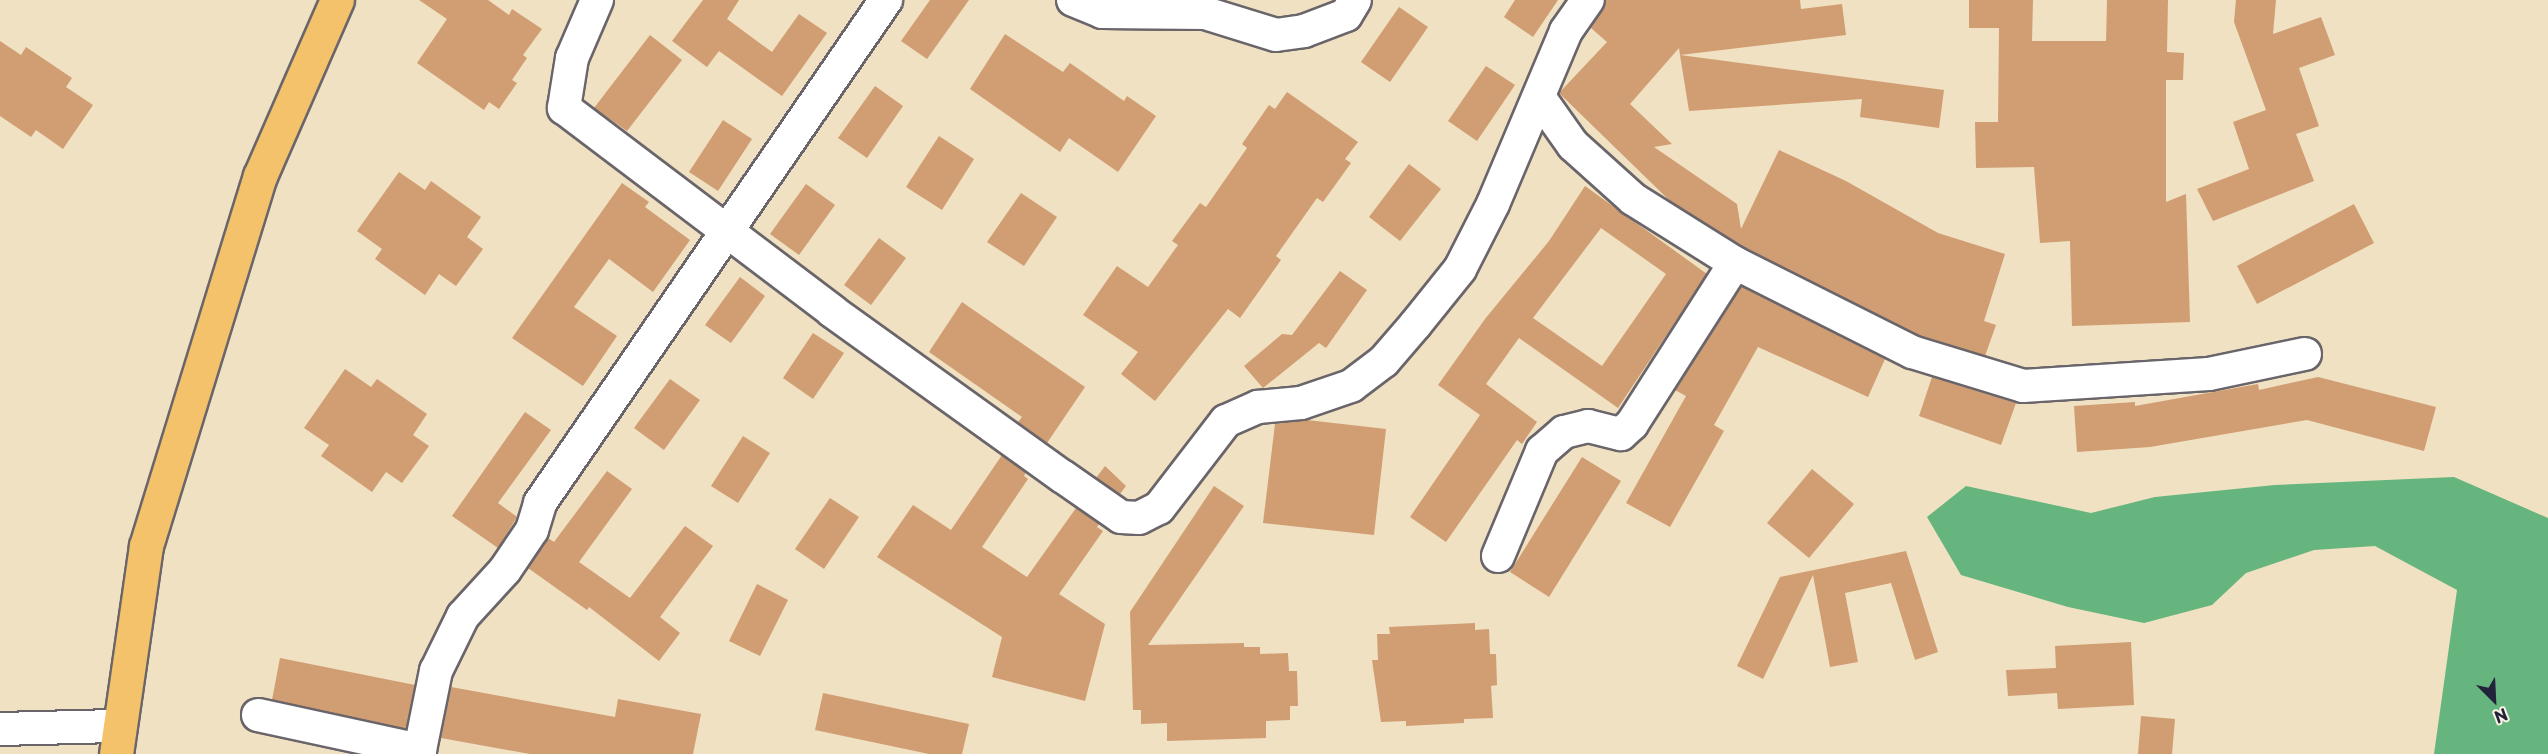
<!DOCTYPE html>
<html>
<head>
<meta charset="utf-8">
<style>
	body { margin:0 }
	#map { position:relative; width:2548px; height:754px; overflow:hidden; background:#efe1c1; font-family:"Playpen Sans",sans-serif }
	div>[style] { position:absolute }
	.forest>* { inset:0; background:#66b47e }
	.building>* { inset:0; background:#d19d73 }
	.roads { filter:drop-shadow(2px 0 #6a656a) drop-shadow(-2px 0 #6a656a) drop-shadow(0 2px #6a656a) drop-shadow(0 -2px #6a656a) }
	.minor>* { height:32px; margin:-16px; padding:0 16px; transform-origin:16px; border-radius:16px; background:#fff }
	.major>* { height:33px; margin:-16.5px; padding:0 16.5px; transform-origin:16.5px; border-radius:16.5px; background:#f3c26a }
	span { translate:-50% -50%; white-space:nowrap; text-align:center; line-height:1.15; -webkit-text-stroke:5px #fcf5e5; paint-order:stroke }
	.north { position:absolute; left:2464px; top:670px; width:60px; height:60px; -webkit-text-stroke:4px #fcf5e5; paint-order:stroke; rotate:156deg; font-size:16px; font-weight:700; line-height:24px; text-align:center; color:#22223b }
	.north::after { content:''; display:block; margin:auto; width:21px; height:27px; background:#22223b; clip-path:polygon(50% 0,100% 100%,50% 72%,0 100%) }
</style>
</head>
<body>
<div id="map">
	<div class="forest">
		<i style="clip-path:polygon(2454px 477px,2548px 518px,2548px 754px,2434px 754px,2457px 590px,2375px 546px,2314px 550px,2246px 573px,2212px 605px,2144px 623px,2068px 607px,1961px 575px,1927px 517px,1966px 486px,2091px 513px,2155px 497px,2275px 485px)"></i>
	</div>
	<div class="building">
		<i style="clip-path:polygon(419px 0,488px 0,509px 15px,512px 9px,542px 29px,523px 55px,527px 58px,512px 80px,517px 83px,499px 109px,489px 102px,484px 110px,417px 63px,447px 19px)"></i>
		<i style="clip-path:polygon(703px 0,739px 0,727px 19px,772px 52px,799px 14px,827px 33px,782px 96px,719px 51px,707px 67px,672px 41px)"></i>
		<i style="clip-path:polygon(930px 0,969px 0,927px 59px,901px 41px)"></i>
		<i style="clip-path:polygon(1515px 0,1558px 0,1533px 37px,1504px 17px)"></i>
		<i style="clip-path:polygon(1606px 0,1800px 0,1801px 9px,1842px 4px,1846px 35px,1680px 55px,1679px 48px,1630px 104px,1672px 144px,1654px 147px,1737px 204px,1741px 229px,1779px 150px,1846px 181px,1938px 233px,2005px 254px,1984px 321px,1996px 325px,1985px 356px,1919px 335px,1744px 247px,1669px 200px,1559px 93px,1607px 42px,1591px 28px)"></i>
		<i style="clip-path:polygon(1969px 0,2033px 0,2032px 41px,2106px 41px,2107px 0,2168px 0,2167px 52px,2184px 53px,2183px 80px,2166px 80px,2166px 202px,2186px 194px,2190px 322px,2072px 326px,2070px 241px,2040px 243px,2034px 167px,1976px 168px,1975px 122px,1998px 122px,1999px 28px,1969px 28px)"></i>
		<i style="clip-path:polygon(2236px 0,2276px 0,2273px 34px,2321px 17px,2335px 55px,2299px 68px,2319px 126px,2296px 134px,2314px 181px,2213px 221px,2197px 189px,2249px 169px,2233px 122px,2266px 110px,2234px 22px)"></i>
		<i style="clip-path:polygon(1399px 7px,1428px 27px,1390px 82px,1361px 62px)"></i>
		<i style="clip-path:polygon(1005px 34px,1063px 72px,1070px 63px,1124px 101px,1127px 96px,1156px 116px,1118px 172px,1069px 138px,1060px 152px,970px 89px)"></i>
		<i style="clip-path:polygon(650px 35px,682px 60px,627px 131px,594px 108px)"></i>
		<i style="clip-path:polygon(0 41px,21px 55px,26px 47px,72px 78px,66px 87px,93px 105px,63px 149px,36px 130px,31px 137px,0 116px)"></i>
		<i style="clip-path:polygon(1680px 55px,1944px 90px,1939px 128px,1860px 117px,1862px 99px,1689px 111px)"></i>
		<i style="clip-path:polygon(1486px 66px,1515px 85px,1477px 141px,1448px 121px)"></i>
		<i style="clip-path:polygon(875px 86px,903px 106px,867px 158px,838px 138px)"></i>
		<i style="clip-path:polygon(1287px 92px,1358px 142px,1345px 159px,1351px 163px,1323px 202px,1317px 198px,1276px 256px,1281px 260px,1240px 318px,1228px 309px,1155px 401px,1121px 374px,1138px 352px,1083px 315px,1117px 266px,1148px 287px,1178px 245px,1172px 241px,1200px 203px,1206px 207px,1247px 148px,1242px 144px,1269px 105px,1275px 109px)"></i>
		<i style="clip-path:polygon(723px 120px,752px 139px,718px 191px,689px 172px)"></i>
		<i style="clip-path:polygon(939px 136px,974px 159px,942px 210px,906px 187px)"></i>
		<i style="clip-path:polygon(1409px 164px,1441px 189px,1400px 241px,1369px 217px)"></i>
		<i style="clip-path:polygon(399px 172px,425px 190px,431px 181px,481px 217px,467px 237px,483px 249px,456px 286px,439px 274px,425px 295px,375px 259px,382px 249px,357px 231px)"></i>
		<i style="clip-path:polygon(622px 183px,649px 202px,645px 207px,690px 240px,653px 292px,609px 259px,574px 307px,617px 336px,583px 386px,512px 338px)"></i>
		<i style="clip-path:polygon(806px 184px,835px 205px,799px 255px,770px 234px)"></i>
		<i style="clip-path:polygon(evenodd,1585px 186px,1707px 274px,1618px 408px,1519px 338px,1486px 384px,1537px 422px,1522px 444px,1517px 440px,1446px 542px,1410px 517px,1480px 415px,1438px 385px,1485px 319px,1549px 241px,1585px 186px,1601px 228px,1666px 274px,1602px 366px,1533px 318px,1601px 228px)"></i>
		<i style="clip-path:polygon(1021px 193px,1057px 217px,1024px 266px,987px 242px)"></i>
		<i style="clip-path:polygon(2354px 204px,2374px 243px,2257px 304px,2237px 266px)"></i>
		<i style="clip-path:polygon(879px 238px,906px 258px,871px 305px,844px 285px)"></i>
		<i style="clip-path:polygon(1340px 271px,1367px 290px,1326px 348px,1319px 343px,1263px 388px,1244px 366px,1282px 334px,1292px 335px)"></i>
		<i style="clip-path:polygon(740px 277px,765px 296px,731px 343px,705px 325px)"></i>
		<i style="clip-path:polygon(1741px 286px,1885px 359px,1868px 397px,1758px 347px,1714px 425px,1724px 431px,1670px 527px,1626px 503px,1686px 396px,1675px 390px)"></i>
		<i style="clip-path:polygon(962px 302px,1085px 387px,1047px 443px,1018px 422px,1022px 417px,929px 352px)"></i>
		<i style="clip-path:polygon(813px 333px,844px 353px,813px 399px,783px 378px)"></i>
		<i style="clip-path:polygon(345px 369px,371px 387px,377px 379px,427px 414px,413px 435px,429px 446px,402px 483px,386px 472px,372px 492px,321px 456px,329px 445px,304px 428px)"></i>
		<i style="clip-path:polygon(1932px 377px,2016px 403px,2001px 445px,1919px 416px)"></i>
		<i style="clip-path:polygon(2318px 377px,2436px 407px,2424px 451px,2307px 420px,2150px 447px,2077px 452px,2074px 406px,2135px 402px,2135px 406px,2258px 384px,2259px 390px)"></i>
		<i style="clip-path:polygon(670px 379px,700px 400px,664px 450px,634px 428px)"></i>
		<i style="clip-path:polygon(525px 412px,551px 430px,498px 503px,517px 517px,498px 548px,452px 516px)"></i>
		<i style="clip-path:polygon(1307px 420px,1386px 429px,1374px 535px,1263px 523px,1275px 424px)"></i>
		<i style="clip-path:polygon(743px 436px,770px 453px,738px 503px,711px 486px)"></i>
		<i style="clip-path:polygon(1002px 455px,1026px 472px,1024px 476px,1028px 479px,982px 547px,1027px 577px,1076px 508px,1099px 524px,1097px 527px,1103px 531px,1059px 594px,1105px 624px,1085px 701px,992px 677px,1002px 637px,877px 557px,913px 505px,951px 530px)"></i>
		<i style="clip-path:polygon(1582px 457px,1621px 481px,1549px 597px,1510px 572px)"></i>
		<i style="clip-path:polygon(1105px 466px,1126px 486px,1120px 494px,1096px 478px)"></i>
		<i style="clip-path:polygon(1812px 469px,1854px 504px,1809px 558px,1767px 523px)"></i>
		<i style="clip-path:polygon(607px 471px,632px 489px,579px 562px,630px 598px,685px 526px,713px 546px,660px 617px,680px 633px,659px 661px,589px 607px,587px 610px,528px 568px,548px 538px,554px 542px)"></i>
		<i style="clip-path:polygon(1214px 486px,1244px 506px,1148px 645px,1244px 643px,1244px 647px,1260px 647px,1260px 654px,1288px 653px,1289px 671px,1297px 671px,1298px 706px,1290px 706px,1290px 720px,1266px 721px,1266px 738px,1167px 741px,1167px 723px,1141px 724px,1141px 710px,1133px 710px,1130px 612px)"></i>
		<i style="clip-path:polygon(830px 498px,859px 517px,824px 569px,795px 549px)"></i>
		<i style="clip-path:polygon(1906px 551px,1938px 652px,1915px 660px,1891px 583px,1845px 593px,1858px 662px,1830px 667px,1813px 575px,1763px 679px,1737px 666px,1780px 577px)"></i>
		<i style="clip-path:polygon(757px 584px,788px 600px,760px 656px,729px 641px)"></i>
		<i style="clip-path:polygon(1475px 623px,1475px 630px,1489px 629px,1490px 654px,1496px 654px,1497px 685px,1491px 686px,1493px 718px,1464px 719px,1464px 723px,1406px 726px,1406px 721px,1381px 722px,1372px 660px,1378px 660px,1377px 634px,1390px 634px,1389px 627px)"></i>
		<i style="clip-path:polygon(2131px 642px,2134px 705px,2058px 709px,2057px 693px,2008px 696px,2006px 670px,2056px 668px,2055px 646px)"></i>
		<i style="clip-path:polygon(280px 658px,415px 685px,406px 729px,272px 700px)"></i>
		<i style="clip-path:polygon(451px 687px,615px 717px,618px 699px,701px 714px,693px 754px,530px 754px,441px 738px)"></i>
		<i style="clip-path:polygon(823px 693px,969px 724px,962px 754px,929px 754px,815px 730px)"></i>
		<i style="clip-path:polygon(2141px 716px,2175px 719px,2172px 754px,2138px 754px)"></i>
	</div>
	<div class="roads">
		<div class="minor">
			<i style="left:597px;top:0;width:63px;rotate:113.3deg"></i>
			<i style="left:572px;top:58px;width:51px;rotate:99.1deg"></i>
			<i style="left:564px;top:108px;width:336px;rotate:37.1deg"></i>
			<i style="left:832px;top:311px;width:283px;rotate:35.7deg"></i>
			<i style="left:1062px;top:476px;width:72px;rotate:34.8deg"></i>
			<i style="left:1121px;top:517px;width:18px;rotate:3deg"></i>
			<i style="left:1139px;top:518px;width:22px;rotate:-27deg"></i>
			<i style="left:1159px;top:508px;width:110px;rotate:-52.4deg"></i>
			<i style="left:1226px;top:421px;width:35px;rotate:-24deg"></i>
			<i style="left:1258px;top:407px;width:43px;rotate:-5.3deg"></i>
			<i style="left:1301px;top:403px;width:53px;rotate:-18.8deg"></i>
			<i style="left:1351px;top:386px;width:41px;rotate:-37.1deg"></i>
			<i style="left:1384px;top:361px;width:48px;rotate:-49.3deg"></i>
			<i style="left:1415px;top:325px;width:72px;rotate:-51.2deg"></i>
			<i style="left:1460px;top:269px;width:73px;rotate:-63.1deg"></i>
			<i style="left:1493px;top:204px;width:188px;rotate:-67.1deg"></i>
			<i style="left:1566px;top:31px;width:38px;rotate:-55deg"></i>
			<i style="left:1073px;top:0;width:31px;rotate:22deg"></i>
			<i style="left:1102px;top:12px;width:103px;rotate:0.6deg"></i>
			<i style="left:1205px;top:13px;width:74px;rotate:17.2deg"></i>
			<i style="left:1276px;top:35px;width:28px;rotate:-8deg"></i>
			<i style="left:1304px;top:31px;width:45px;rotate:-20.9deg"></i>
			<i style="left:1346px;top:15px;width:17px;rotate:-59deg"></i>
			<i style="left:1539px;top:97px;width:59px;rotate:54.7deg"></i>
			<i style="left:1573px;top:145px;width:81px;rotate:42deg"></i>
			<i style="left:1633px;top:199px;width:120px;rotate:32.1deg"></i>
			<i style="left:1735px;top:263px;width:198px;rotate:26.7deg"></i>
			<i style="left:1912px;top:352px;width:116px;rotate:17deg"></i>
			<i style="left:2023px;top:386px;width:186px;rotate:-3.7deg"></i>
			<i style="left:2209px;top:374px;width:98px;rotate:-11.8deg"></i>
			<i style="left:1498px;top:556px;width:114px;rotate:-67.3deg"></i>
			<i style="left:1542px;top:451px;width:29px;rotate:-41deg"></i>
			<i style="left:1564px;top:432px;width:25px;rotate:-14deg"></i>
			<i style="left:1588px;top:426px;width:34px;rotate:14deg"></i>
			<i style="left:1621px;top:434px;width:15px;rotate:-42deg"></i>
			<i style="left:1632px;top:424px;width:191px;rotate:-57.4deg"></i>
			<i style="left:258px;top:715px;width:166px;rotate:12.2deg"></i>
			<i style="left:420px;top:750px;width:81px;rotate:-78.6deg"></i>
			<i style="left:436px;top:671px;width:61px;rotate:-63.9deg"></i>
			<i style="left:463px;top:616px;width:62px;rotate:-47.6deg"></i>
			<i style="left:505px;top:570px;width:48px;rotate:-56deg"></i>
			<i style="left:532px;top:530px;width:28px;rotate:-73deg"></i>
			<i style="left:540px;top:503px;width:611px;rotate:-55.48deg"></i>
			<i style="left:0;top:729px;width:117px;rotate:-1.5deg"></i>
		</div>
		<div class="major">
			<i style="left:116px;top:754px;width:210px;rotate:-81.8deg"></i>
			<i style="left:146px;top:546px;width:387px;rotate:-72.9deg"></i>
			<i style="left:260px;top:176px;width:192px;rotate:-66.4deg"></i>
		</div>
	</div>
	<div class="north">N</div>
</div>
</body>
</html>
